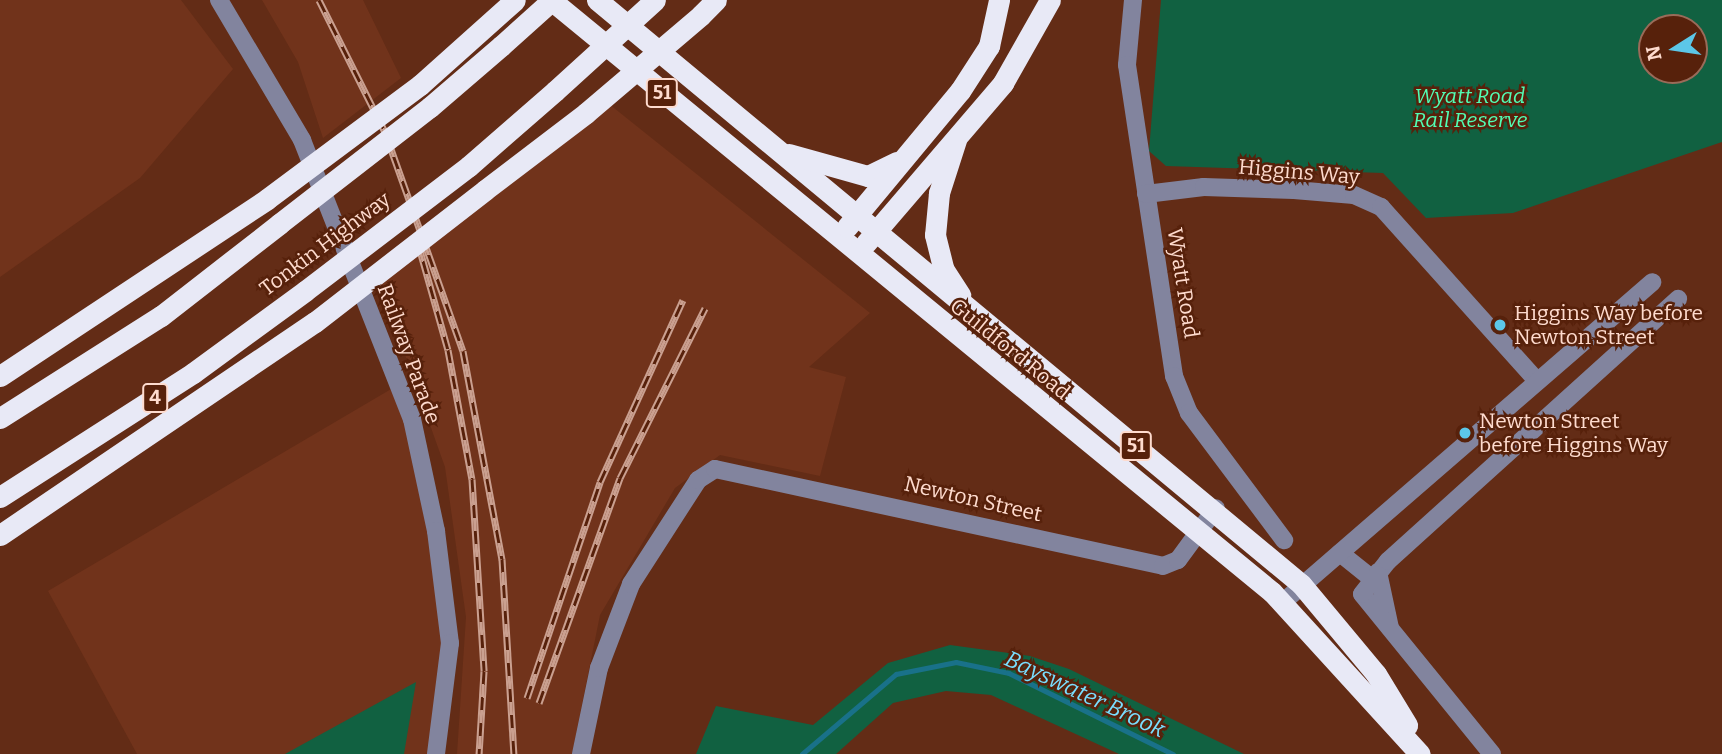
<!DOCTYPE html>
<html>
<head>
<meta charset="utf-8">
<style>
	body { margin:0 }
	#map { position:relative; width:1722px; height:754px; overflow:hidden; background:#632c16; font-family:Bitter,serif }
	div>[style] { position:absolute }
	.built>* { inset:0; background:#71331b }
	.green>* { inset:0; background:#116141 }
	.stream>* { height:4.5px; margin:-2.25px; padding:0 2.25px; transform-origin:2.25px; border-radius:2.25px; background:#197189 }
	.minor>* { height:18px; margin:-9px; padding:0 9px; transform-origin:9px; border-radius:9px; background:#82849e }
	.highway>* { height:21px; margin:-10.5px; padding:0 10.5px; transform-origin:10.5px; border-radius:10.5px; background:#e8e9f6 }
	.rail>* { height:7px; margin-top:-3.5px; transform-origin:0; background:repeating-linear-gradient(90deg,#57210b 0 13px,#caa090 0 26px); box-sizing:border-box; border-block:2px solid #caa090 }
	.highway-bridge>* { height:21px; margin:-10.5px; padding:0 10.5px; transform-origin:10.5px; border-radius:10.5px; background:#e8e9f6 }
	.dots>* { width:19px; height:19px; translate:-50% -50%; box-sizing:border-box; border:4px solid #57210b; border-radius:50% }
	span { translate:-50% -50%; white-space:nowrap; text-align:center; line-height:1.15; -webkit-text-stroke:5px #57210b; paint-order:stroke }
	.shield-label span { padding:2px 5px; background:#57210b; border:2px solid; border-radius:5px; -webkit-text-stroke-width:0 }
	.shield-label { font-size:19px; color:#fedbce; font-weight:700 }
	.park-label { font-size:21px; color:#51fdb4; font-style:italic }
	.street-label { font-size:21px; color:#fedbce }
	.poi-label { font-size:21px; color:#fedbce }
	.left { translate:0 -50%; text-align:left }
	.water-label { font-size:23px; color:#79defe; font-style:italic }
	.north { position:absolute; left:1638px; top:14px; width:70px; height:70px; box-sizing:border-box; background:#57210b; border:2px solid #9a6b59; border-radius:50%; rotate:258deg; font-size:19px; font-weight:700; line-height:28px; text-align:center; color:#fedbce }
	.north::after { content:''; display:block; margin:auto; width:24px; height:32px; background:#5cc7e8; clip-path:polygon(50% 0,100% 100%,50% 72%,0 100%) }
</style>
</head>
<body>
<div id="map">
	<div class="built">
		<i style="clip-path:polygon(0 0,181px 0,233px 69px,140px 178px,0 277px)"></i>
		<i style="clip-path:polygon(262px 0,363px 0,401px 78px,323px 138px,298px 62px)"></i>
		<i style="clip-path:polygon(599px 96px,870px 313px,809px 367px,846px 377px,820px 476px,720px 455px,675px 488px,600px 615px,572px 754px,457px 754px,466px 617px,445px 467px,374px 268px)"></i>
		<i style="clip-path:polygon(398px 385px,449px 634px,436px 754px,137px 754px,48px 591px)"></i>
	</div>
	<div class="green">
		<i style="clip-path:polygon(evenodd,1161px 0,1722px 0,1722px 142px,1513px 213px,1426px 218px,1383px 173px,1166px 166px,1149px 151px,1161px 0,1694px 28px,1694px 70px,1652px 70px,1652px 28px,1694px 28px)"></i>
		<i style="clip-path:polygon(950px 645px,1030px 656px,1069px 669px,1244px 754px,1119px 754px,991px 695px,946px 691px,893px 703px,836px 754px,696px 754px,716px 706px,813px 725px,888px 663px)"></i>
		<i style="clip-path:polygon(416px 682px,404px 754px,285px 754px)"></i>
	</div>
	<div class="stream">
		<i style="left:802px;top:754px;width:123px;rotate:-40.4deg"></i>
		<i style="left:896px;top:674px;width:61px;rotate:-11.3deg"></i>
		<i style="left:956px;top:662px;width:54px;rotate:11.7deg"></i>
		<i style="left:1009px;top:673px;width:183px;rotate:26.3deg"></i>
	</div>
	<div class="minor">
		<i style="left:219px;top:0;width:163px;rotate:59.3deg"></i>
		<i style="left:302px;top:140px;width:300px;rotate:68.5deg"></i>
		<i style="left:412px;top:419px;width:115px;rotate:77.9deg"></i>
		<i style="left:436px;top:531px;width:113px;rotate:82.9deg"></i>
		<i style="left:450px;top:643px;width:112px;rotate:97.2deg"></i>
		<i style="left:1133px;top:0;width:65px;rotate:95.3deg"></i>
		<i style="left:1127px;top:65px;width:315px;rotate:81.4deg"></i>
		<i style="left:1174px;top:376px;width:40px;rotate:68deg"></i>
		<i style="left:1189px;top:413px;width:159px;rotate:53.2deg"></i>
		<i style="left:1146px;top:194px;width:58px;rotate:-6.9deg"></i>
		<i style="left:1204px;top:187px;width:90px;rotate:1.9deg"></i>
		<i style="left:1294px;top:190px;width:60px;rotate:4.8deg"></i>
		<i style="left:1354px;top:195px;width:30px;rotate:24deg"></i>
		<i style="left:1381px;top:207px;width:234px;rotate:48.1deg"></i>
		<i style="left:1340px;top:553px;width:45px;rotate:38.7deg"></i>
		<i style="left:1378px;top:572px;width:57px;rotate:77.9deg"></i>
		<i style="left:1282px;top:603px;width:490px;rotate:-40.9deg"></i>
		<i style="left:581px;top:754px;width:88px;rotate:-78.2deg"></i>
		<i style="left:599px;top:668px;width:90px;rotate:-69.1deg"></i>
		<i style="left:631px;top:584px;width:124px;rotate:-57.2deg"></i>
		<i style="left:698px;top:480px;width:20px;rotate:-33deg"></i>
		<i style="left:715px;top:469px;width:458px;rotate:12.2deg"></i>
		<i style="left:1163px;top:566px;width:16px;rotate:-22deg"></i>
		<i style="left:1178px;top:560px;width:64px;rotate:-53.8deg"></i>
		<i style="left:1492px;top:754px;width:206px;rotate:-129.1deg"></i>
		<i style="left:1362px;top:594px;width:42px;rotate:-51.8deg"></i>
		<i style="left:1388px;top:561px;width:391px;rotate:-42.1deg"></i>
	</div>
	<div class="highway">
		<i style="left:551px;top:0;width:933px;rotate:39.39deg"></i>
		<i style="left:1272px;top:592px;width:219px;rotate:47.6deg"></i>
		<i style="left:597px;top:0;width:915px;rotate:39.68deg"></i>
		<i style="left:1301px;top:584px;width:117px;rotate:50.2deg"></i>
		<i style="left:1376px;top:674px;width:60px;rotate:58.7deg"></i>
		<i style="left:701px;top:15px;width:21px;rotate:-45deg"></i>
		<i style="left:420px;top:85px;width:127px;rotate:-41.8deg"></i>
		<i style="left:430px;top:107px;width:94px;rotate:-40.7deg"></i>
		<i style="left:956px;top:140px;width:56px;rotate:107.8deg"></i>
		<i style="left:939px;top:193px;width:42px;rotate:95.4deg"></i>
		<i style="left:935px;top:235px;width:36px;rotate:76deg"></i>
		<i style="left:944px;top:270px;width:30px;rotate:57deg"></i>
		<i style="left:789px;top:154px;width:82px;rotate:15.6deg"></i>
		<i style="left:868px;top:176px;width:32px;rotate:-26deg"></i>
		<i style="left:469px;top:166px;width:114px;rotate:-41.1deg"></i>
		<i style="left:485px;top:190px;width:127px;rotate:-37.3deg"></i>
		<i style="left:847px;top:227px;width:177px;rotate:-50.3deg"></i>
		<i style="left:960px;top:91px;width:54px;rotate:-57.2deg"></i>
		<i style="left:989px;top:46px;width:47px;rotate:-77.7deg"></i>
		<i style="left:866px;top:243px;width:211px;rotate:-49.4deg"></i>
		<i style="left:1003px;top:83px;width:95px;rotate:-60.5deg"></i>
		<i style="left:0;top:376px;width:320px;rotate:-33.5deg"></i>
		<i style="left:0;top:418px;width:191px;rotate:-32.4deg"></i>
		<i style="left:161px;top:316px;width:150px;rotate:-37.9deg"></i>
		<i style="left:0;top:497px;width:229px;rotate:-32.7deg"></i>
		<i style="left:193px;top:373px;width:139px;rotate:-36.2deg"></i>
		<i style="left:0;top:535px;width:380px;rotate:-34.1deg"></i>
	</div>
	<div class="rail">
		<i style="left:319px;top:0;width:148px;rotate:63.4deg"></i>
		<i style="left:385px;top:132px;width:232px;rotate:70.4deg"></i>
		<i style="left:463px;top:351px;width:212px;rotate:79.4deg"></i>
		<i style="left:502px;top:559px;width:195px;rotate:86.5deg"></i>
		<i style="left:416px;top:236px;width:118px;rotate:74.3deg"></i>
		<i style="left:448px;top:350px;width:131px;rotate:79.5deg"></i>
		<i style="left:472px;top:479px;width:192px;rotate:86.4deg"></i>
		<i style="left:484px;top:671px;width:83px;rotate:93.4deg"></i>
		<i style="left:527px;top:698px;width:228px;rotate:-71.3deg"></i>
		<i style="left:600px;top:482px;width:200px;rotate:-65.5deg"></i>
		<i style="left:539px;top:703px;width:239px;rotate:-70.2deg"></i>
		<i style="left:620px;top:478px;width:190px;rotate:-63.4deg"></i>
	</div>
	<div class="highway-bridge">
		<i style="left:501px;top:46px;width:69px;rotate:-42deg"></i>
		<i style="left:555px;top:91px;width:135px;rotate:-42.3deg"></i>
		<i style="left:586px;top:113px;width:151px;rotate:-40.4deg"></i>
		<i style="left:267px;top:199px;width:191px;rotate:-36.7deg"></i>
		<i style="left:279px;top:224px;width:191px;rotate:-37.8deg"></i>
		<i style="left:305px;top:291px;width:206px;rotate:-37.3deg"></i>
		<i style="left:315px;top:322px;width:215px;rotate:-37.8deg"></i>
	</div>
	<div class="dots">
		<i style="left:1500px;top:325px;background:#5cc7e8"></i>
		<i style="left:1465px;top:433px;background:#5cc7e8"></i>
	</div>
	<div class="shield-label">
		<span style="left:662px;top:93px">51</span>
		<span style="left:155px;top:398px">4</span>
		<span style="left:1136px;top:446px">51</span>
	</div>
	<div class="park-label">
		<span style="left:1470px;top:108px">Wyatt Road<br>Rail Reserve</span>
	</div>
	<div class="street-label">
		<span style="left:1299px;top:172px;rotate:5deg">Higgins Way</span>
		<span style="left:325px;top:244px;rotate:-37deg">Tonkin Highway</span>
		<span style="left:1183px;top:283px;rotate:81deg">Wyatt Road</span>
		<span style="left:1010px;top:349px;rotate:39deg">Guildford Road</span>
		<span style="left:409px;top:354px;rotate:70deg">Railway Parade</span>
		<span style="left:973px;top:499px;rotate:13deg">Newton Street</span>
	</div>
	<div class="poi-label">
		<span class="left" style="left:1514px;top:325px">Higgins Way before<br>Newton Street</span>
		<span class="left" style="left:1479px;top:433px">Newton Street<br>before Higgins Way</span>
	</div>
	<div class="water-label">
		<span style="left:1085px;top:694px;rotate:25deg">Bayswater Brook</span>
	</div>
	<div class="north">N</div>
</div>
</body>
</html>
